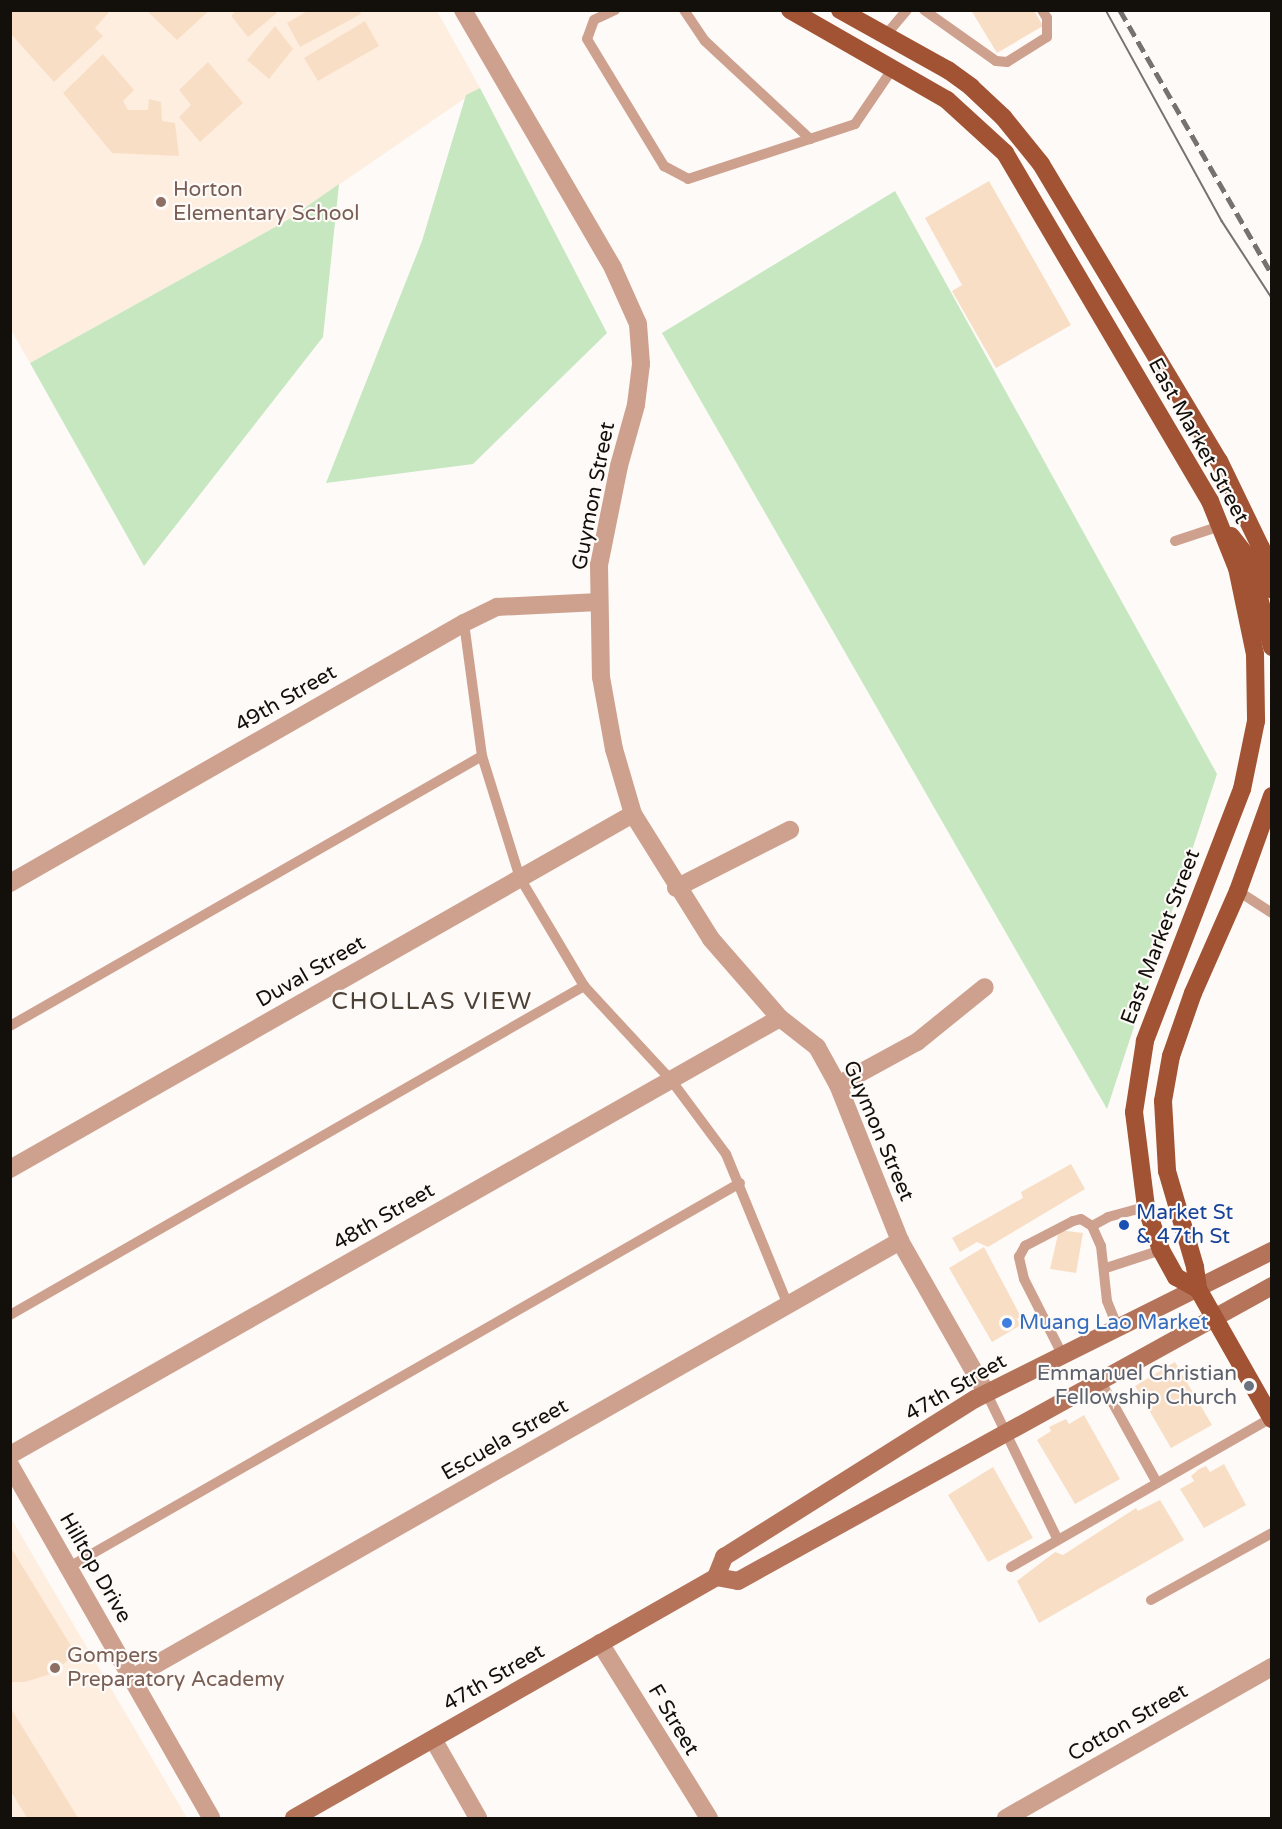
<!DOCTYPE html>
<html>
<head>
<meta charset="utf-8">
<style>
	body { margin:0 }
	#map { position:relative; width:1282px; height:1829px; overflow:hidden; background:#fdfaf8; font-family:"Varela Round",sans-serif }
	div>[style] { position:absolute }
	.built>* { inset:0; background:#feeee0 }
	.green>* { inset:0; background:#c6e7c0 }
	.building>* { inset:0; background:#f9dec6 }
	.service>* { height:10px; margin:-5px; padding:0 5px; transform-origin:5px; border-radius:5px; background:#cea18f }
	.minor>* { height:18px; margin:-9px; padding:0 9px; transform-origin:9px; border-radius:9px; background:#cea18f }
	.tertiary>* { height:18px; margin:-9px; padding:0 9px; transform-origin:9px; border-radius:9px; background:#cea18f }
	.secondary>* { height:18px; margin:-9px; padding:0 9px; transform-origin:9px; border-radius:9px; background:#b5745a }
	.primary>* { height:18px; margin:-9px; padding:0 9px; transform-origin:9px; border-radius:9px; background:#a15333 }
	.tram>* { height:1.5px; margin:-0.75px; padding:0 0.75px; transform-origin:0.75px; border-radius:0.75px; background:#76726f }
	.rail>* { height:4.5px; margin-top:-2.25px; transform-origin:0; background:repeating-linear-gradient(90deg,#76726f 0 12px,transparent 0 18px) }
	.dots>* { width:16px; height:16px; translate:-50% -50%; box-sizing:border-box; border:3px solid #fdfaf8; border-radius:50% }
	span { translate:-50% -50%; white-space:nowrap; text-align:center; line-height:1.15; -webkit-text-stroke:4.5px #fdfaf8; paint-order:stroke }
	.education-label { font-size:21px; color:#785e54 }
	.left { translate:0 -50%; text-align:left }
	.street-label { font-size:21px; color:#130f0b }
	.transit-label { font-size:21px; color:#164399 }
	.shop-label { font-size:21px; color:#366cbe }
	.worship-label { font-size:21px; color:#5b616d }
	.right { translate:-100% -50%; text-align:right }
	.quarter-label { font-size:24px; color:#4c4137; letter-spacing:1.5px }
	.frame { position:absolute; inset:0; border:12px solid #130f0b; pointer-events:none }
</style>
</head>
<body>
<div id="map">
	<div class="built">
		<i style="clip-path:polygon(10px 11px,437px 11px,480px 88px,286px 221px,30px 363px,11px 330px)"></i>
		<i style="clip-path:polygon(11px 1518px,187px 1818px,11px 1818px)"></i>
	</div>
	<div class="green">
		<i style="clip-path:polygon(480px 88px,607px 333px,473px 464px,326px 483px,422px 241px,466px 95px)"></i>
		<i style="clip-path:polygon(339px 184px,323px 337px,144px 566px,30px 363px,286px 221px)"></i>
		<i style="clip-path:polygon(895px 191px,1217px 774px,1107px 1109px,662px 333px)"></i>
	</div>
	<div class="building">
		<i style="clip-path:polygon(10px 10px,111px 10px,95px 28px,103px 36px,54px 82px,10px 33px)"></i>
		<i style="clip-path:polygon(146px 10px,210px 10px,177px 40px)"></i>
		<i style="clip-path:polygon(237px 10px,274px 10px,277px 13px,248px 37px,231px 16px)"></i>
		<i style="clip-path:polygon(309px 10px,359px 10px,361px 14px,300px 47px,287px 23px)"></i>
		<i style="clip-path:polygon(971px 10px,1034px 10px,1043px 26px,997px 53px)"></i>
		<i style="clip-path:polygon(365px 21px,379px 46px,318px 81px,304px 58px)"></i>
		<i style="clip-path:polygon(275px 26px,293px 49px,269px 79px,247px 60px)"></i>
		<i style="clip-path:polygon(103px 54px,134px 90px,123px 101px,128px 110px,148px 110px,149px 99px,161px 102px,162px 121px,175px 123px,179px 156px,112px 153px,63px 93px)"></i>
		<i style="clip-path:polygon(208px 62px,243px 103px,200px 142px,179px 117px,191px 105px,179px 90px)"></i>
		<i style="clip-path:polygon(989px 181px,1071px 325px,996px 368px,952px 291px,962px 285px,925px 218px)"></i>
		<i style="clip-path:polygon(1071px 1164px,1085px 1189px,988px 1247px,977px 1242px,960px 1252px,952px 1238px,1023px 1198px,1021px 1192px)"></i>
		<i style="clip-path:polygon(1059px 1230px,1083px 1233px,1076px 1273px,1050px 1269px)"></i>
		<i style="clip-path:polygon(984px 1247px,1021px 1317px,1017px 1319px,1021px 1325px,992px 1342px,949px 1268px)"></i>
		<i style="clip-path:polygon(1175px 1362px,1212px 1425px,1171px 1448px,1135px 1386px)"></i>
		<i style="clip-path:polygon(1084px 1415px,1120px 1479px,1075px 1504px,1037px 1440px,1051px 1431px,1049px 1427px,1066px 1419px,1069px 1424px)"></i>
		<i style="clip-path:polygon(1224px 1464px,1246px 1505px,1204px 1528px,1180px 1489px,1194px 1481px,1191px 1476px,1199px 1469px,1206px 1466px,1210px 1472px)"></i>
		<i style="clip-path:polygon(993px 1467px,1033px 1538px,988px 1562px,948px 1495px)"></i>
		<i style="clip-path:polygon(1160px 1500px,1184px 1540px,1039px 1623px,1017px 1581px,1055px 1552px,1063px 1555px,1136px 1508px,1138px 1511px)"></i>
		<i style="clip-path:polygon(10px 1546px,76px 1654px,51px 1674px,25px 1682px,10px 1682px)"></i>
		<i style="clip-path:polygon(10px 1707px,41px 1757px,78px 1818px,27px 1818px,10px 1790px)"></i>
	</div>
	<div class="service">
		<i style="left:615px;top:10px;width:23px;rotate:155deg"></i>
		<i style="left:594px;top:20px;width:20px;rotate:110deg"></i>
		<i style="left:587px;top:39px;width:149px;rotate:58.8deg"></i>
		<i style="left:664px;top:166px;width:27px;rotate:28deg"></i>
		<i style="left:688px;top:179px;width:176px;rotate:-18.2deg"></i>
		<i style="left:855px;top:124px;width:68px;rotate:-55.8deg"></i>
		<i style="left:684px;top:10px;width:37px;rotate:56deg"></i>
		<i style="left:705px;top:41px;width:144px;rotate:43deg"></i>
		<i style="left:924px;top:10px;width:88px;rotate:35.3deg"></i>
		<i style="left:996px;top:61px;width:11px;rotate:5deg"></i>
		<i style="left:1007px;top:62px;width:47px;rotate:-32deg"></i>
		<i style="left:1047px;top:37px;width:19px;rotate:-90deg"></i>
		<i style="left:1047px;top:18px;width:9px;rotate:-122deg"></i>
		<i style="left:885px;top:36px;width:34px;rotate:-50deg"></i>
		<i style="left:1175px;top:541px;width:51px;rotate:-18.4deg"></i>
		<i style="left:464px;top:623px;width:134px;rotate:82.3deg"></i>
		<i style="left:482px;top:756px;width:128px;rotate:72.7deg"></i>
		<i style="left:520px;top:878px;width:126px;rotate:59.3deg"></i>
		<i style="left:584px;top:986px;width:128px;rotate:47.2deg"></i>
		<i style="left:671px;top:1080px;width:92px;rotate:53.4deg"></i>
		<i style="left:726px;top:1154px;width:163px;rotate:67.7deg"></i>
		<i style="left:1238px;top:891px;width:40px;rotate:32.9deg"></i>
		<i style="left:10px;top:1026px;width:544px;rotate:-29.77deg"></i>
		<i style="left:1092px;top:1226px;width:18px;rotate:-29deg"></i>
		<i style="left:1108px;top:1217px;width:39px;rotate:-15deg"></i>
		<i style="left:1106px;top:1268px;width:58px;rotate:-18.1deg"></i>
		<i style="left:10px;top:1315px;width:662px;rotate:-29.82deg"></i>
		<i style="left:1062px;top:1354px;width:84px;rotate:-116.9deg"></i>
		<i style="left:1024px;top:1279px;width:23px;rotate:-103deg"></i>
		<i style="left:1019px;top:1257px;width:13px;rotate:-61deg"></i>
		<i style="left:1025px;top:1246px;width:54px;rotate:-27.5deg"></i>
		<i style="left:1073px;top:1221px;width:8px;rotate:-14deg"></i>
		<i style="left:1081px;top:1219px;width:13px;rotate:32deg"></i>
		<i style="left:1092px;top:1226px;width:22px;rotate:66deg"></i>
		<i style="left:1101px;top:1246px;width:55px;rotate:83.8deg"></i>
		<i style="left:1107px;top:1301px;width:27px;rotate:68deg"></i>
		<i style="left:1100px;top:1380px;width:118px;rotate:61deg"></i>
		<i style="left:987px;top:1394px;width:162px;rotate:64.1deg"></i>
		<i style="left:69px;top:1567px;width:773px;rotate:-29.78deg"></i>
		<i style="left:1011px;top:1567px;width:300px;rotate:-29.8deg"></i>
		<i style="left:1151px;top:1600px;width:138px;rotate:-29deg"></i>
	</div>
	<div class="minor">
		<i style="left:10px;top:883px;width:523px;rotate:-29.8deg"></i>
		<i style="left:464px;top:623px;width:37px;rotate:-26deg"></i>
		<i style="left:497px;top:607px;width:102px;rotate:-2.8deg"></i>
		<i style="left:676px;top:888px;width:128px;rotate:-27deg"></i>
		<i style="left:838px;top:1085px;width:90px;rotate:-28.6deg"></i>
		<i style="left:917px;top:1042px;width:87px;rotate:-39deg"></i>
		<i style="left:10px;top:1169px;width:717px;rotate:-29.68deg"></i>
		<i style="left:10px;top:1455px;width:885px;rotate:-29.58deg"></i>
		<i style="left:600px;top:1643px;width:206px;rotate:58.1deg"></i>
		<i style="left:132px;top:1678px;width:884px;rotate:-29.64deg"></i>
		<i style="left:433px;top:1739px;width:91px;rotate:60.3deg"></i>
		<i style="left:1006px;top:1818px;width:306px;rotate:-29.6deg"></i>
	</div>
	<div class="tertiary">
		<i style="left:463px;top:10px;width:298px;rotate:59.8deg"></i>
		<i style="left:613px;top:268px;width:61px;rotate:65.9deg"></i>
		<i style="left:638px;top:324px;width:40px;rotate:85.7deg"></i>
		<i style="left:641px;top:364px;width:41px;rotate:97deg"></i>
		<i style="left:636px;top:405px;width:63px;rotate:105.6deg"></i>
		<i style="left:619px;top:466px;width:101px;rotate:101.4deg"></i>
		<i style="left:599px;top:565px;width:112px;rotate:89deg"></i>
		<i style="left:601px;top:677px;width:73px;rotate:79.8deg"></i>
		<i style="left:614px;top:749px;width:68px;rotate:73.7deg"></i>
		<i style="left:633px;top:814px;width:147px;rotate:58deg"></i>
		<i style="left:711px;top:939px;width:105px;rotate:48.9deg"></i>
		<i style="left:780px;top:1018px;width:47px;rotate:38.1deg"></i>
		<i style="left:817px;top:1047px;width:43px;rotate:61.1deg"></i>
		<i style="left:838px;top:1085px;width:168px;rotate:68.3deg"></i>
		<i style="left:900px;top:1241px;width:176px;rotate:60.4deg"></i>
		<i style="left:10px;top:1465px;width:406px;rotate:60.3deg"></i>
	</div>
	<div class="secondary">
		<i style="left:716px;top:1577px;width:22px;rotate:10deg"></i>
		<i style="left:738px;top:1581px;width:610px;rotate:-28.92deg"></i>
		<i style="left:294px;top:1818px;width:486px;rotate:-29.7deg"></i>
		<i style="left:716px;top:1577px;width:22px;rotate:-68deg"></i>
		<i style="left:724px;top:1557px;width:297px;rotate:-32.2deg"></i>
		<i style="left:975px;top:1399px;width:332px;rotate:-26.5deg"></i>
	</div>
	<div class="primary">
		<i style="left:790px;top:10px;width:181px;rotate:29.8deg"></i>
		<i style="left:947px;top:100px;width:79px;rotate:42.4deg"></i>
		<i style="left:1005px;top:153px;width:404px;rotate:59.5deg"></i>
		<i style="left:1210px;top:501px;width:72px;rotate:68.1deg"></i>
		<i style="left:1237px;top:568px;width:88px;rotate:78.2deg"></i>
		<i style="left:1255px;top:654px;width:67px;rotate:89.1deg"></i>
		<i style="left:1256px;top:721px;width:69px;rotate:101.6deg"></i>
		<i style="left:1242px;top:789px;width:270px;rotate:111.1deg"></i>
		<i style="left:1145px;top:1041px;width:72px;rotate:98.8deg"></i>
		<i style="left:1134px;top:1112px;width:96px;rotate:82.8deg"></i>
		<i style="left:1146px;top:1207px;width:46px;rotate:70.8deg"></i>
		<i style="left:1161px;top:1250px;width:31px;rotate:61deg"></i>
		<i style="left:1176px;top:1277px;width:25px;rotate:29deg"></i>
		<i style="left:840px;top:10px;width:124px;rotate:29.1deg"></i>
		<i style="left:948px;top:70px;width:29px;rotate:36deg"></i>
		<i style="left:971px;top:87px;width:44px;rotate:43.2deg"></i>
		<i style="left:1003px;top:117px;width:60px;rotate:51deg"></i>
		<i style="left:1041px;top:164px;width:346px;rotate:59.1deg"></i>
		<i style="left:1219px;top:461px;width:97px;rotate:64.2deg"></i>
		<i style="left:1261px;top:548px;width:43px;rotate:75.3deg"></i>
		<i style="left:1231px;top:536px;width:29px;rotate:52deg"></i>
		<i style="left:1249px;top:559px;width:91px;rotate:75.4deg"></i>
		<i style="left:1272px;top:796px;width:101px;rotate:109.7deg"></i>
		<i style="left:1238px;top:891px;width:111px;rotate:113.8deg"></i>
		<i style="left:1193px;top:993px;width:67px;rotate:109.2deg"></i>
		<i style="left:1171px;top:1056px;width:46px;rotate:100.1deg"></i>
		<i style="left:1163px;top:1101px;width:70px;rotate:86.7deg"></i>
		<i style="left:1167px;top:1171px;width:100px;rotate:73.7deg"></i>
		<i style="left:1195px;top:1267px;width:22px;rotate:82deg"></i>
		<i style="left:1198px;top:1289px;width:150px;rotate:60.4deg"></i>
	</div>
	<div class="tram">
		<i style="left:1106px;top:10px;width:241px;rotate:61.2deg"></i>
		<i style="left:1222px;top:221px;width:92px;rotate:57deg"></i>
	</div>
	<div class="rail">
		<i style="left:1120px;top:10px;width:305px;rotate:60.1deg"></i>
	</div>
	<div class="dots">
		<i style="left:161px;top:202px;background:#8d6e63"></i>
		<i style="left:1124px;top:1225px;background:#1a4fb4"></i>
		<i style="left:1007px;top:1323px;background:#3f7fe0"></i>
		<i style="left:1249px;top:1386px;background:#6b7280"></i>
		<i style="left:55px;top:1668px;background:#8d6e63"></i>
	</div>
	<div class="education-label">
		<span class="left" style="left:173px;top:202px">Horton<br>Elementary School</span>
		<span class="left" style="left:67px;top:1668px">Gompers<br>Preparatory Academy</span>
	</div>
	<div class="street-label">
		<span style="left:1198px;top:441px;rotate:61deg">East Market Street</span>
		<span style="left:594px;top:496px;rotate:-79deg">Guymon Street</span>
		<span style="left:286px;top:699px;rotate:-30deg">49th Street</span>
		<span style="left:1161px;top:937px;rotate:-69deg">East Market Street</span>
		<span style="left:311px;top:972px;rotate:-30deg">Duval Street</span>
		<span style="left:878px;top:1131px;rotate:67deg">Guymon Street</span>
		<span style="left:384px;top:1217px;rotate:-30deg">48th Street</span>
		<span style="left:956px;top:1388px;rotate:-30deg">47th Street</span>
		<span style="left:505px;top:1440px;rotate:-30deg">Escuela Street</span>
		<span style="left:95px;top:1568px;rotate:60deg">Hilltop Drive</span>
		<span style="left:494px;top:1678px;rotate:-30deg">47th Street</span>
		<span style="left:673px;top:1720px;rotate:59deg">F Street</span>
		<span style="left:1128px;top:1723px;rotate:-30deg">Cotton Street</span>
	</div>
	<div class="transit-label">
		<span class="left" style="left:1136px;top:1225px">Market St<br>&amp; 47th St</span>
	</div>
	<div class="shop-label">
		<span class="left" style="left:1019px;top:1323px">Muang Lao Market</span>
	</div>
	<div class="worship-label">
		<span class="right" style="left:1237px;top:1386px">Emmanuel Christian<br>Fellowship Church</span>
	</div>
	<div class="quarter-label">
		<span style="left:432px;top:1002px">CHOLLAS VIEW</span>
	</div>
	<div class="frame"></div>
</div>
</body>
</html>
